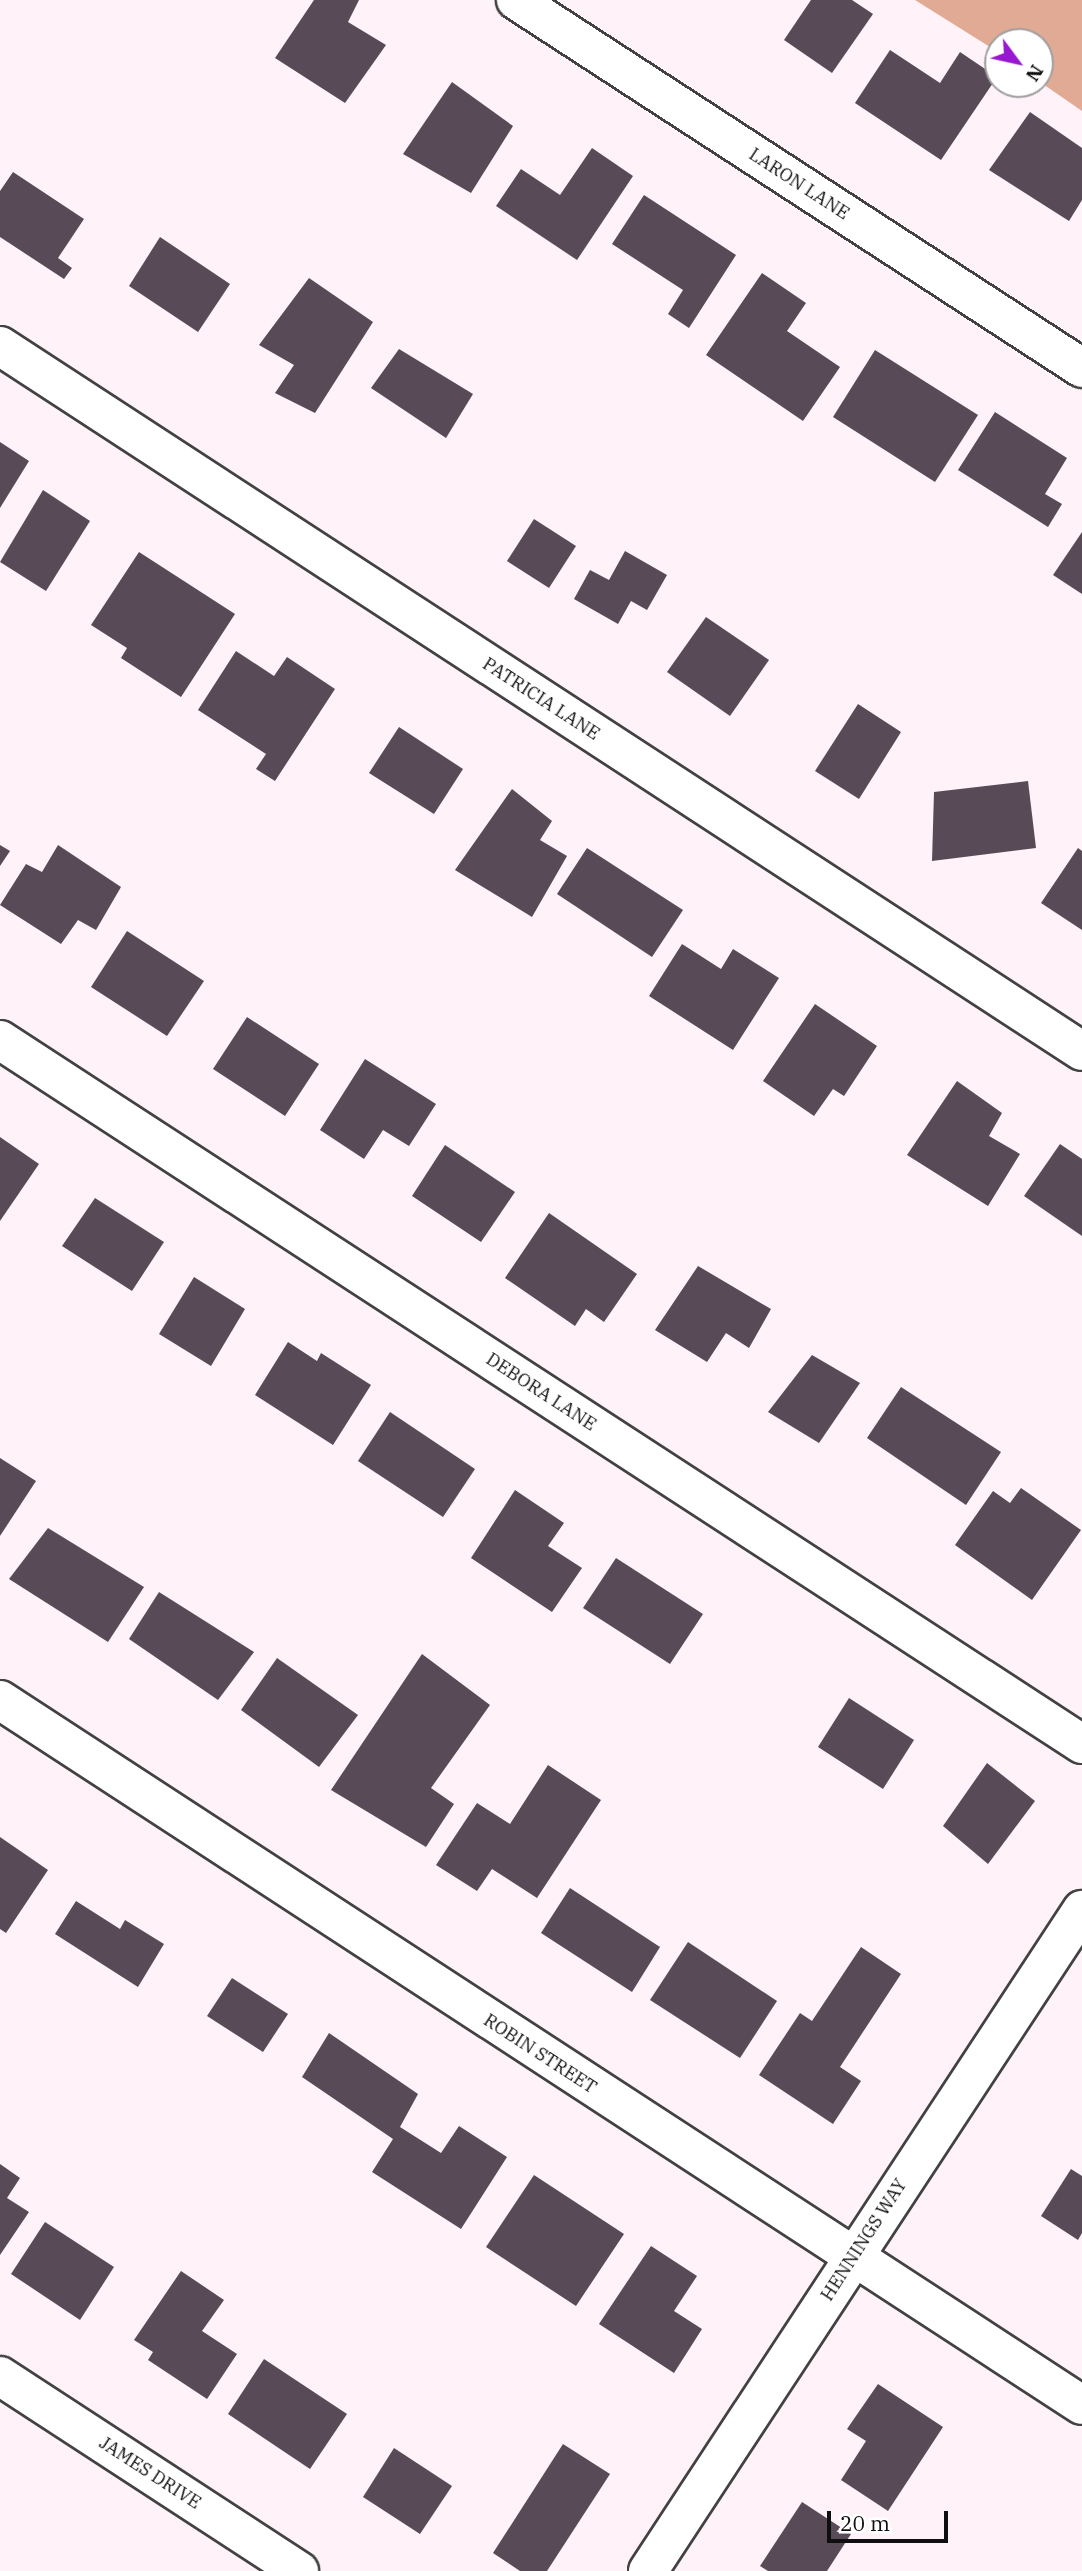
<!DOCTYPE html>
<html>
<head>
<meta charset="utf-8">
<style>
	body { margin:0 }
	#map { position:relative; width:1082px; height:2571px; overflow:hidden; background:#fff2f8; font-family:"IBM Plex Serif",serif }
	div>[style] { position:absolute }
	.forest>* { inset:0; background:#e1aa94 }
	.building>* { inset:0; background:#594a57 }
	.roads { filter:drop-shadow(2px 0 #424242) drop-shadow(-2px 0 #424242) drop-shadow(0 2px #424242) drop-shadow(0 -2px #424242) }
	.street>* { height:38px; margin:-19px; padding:0 19px; transform-origin:19px; border-radius:19px; background:#fff }
	span { translate:-50% -50%; white-space:nowrap; text-align:center; line-height:1.15; -webkit-text-stroke:7px #fff; paint-order:stroke }
	.street-label { font-size:18px; color:#0f0f0f }
	.north { position:absolute; left:984px; top:28px; width:70px; height:70px; box-sizing:border-box; background:#fff; border:2px solid #9f9f9f; border-radius:50%; rotate:123deg; font-size:19px; font-weight:700; line-height:28px; text-align:center; color:#0f0f0f }
	.north::after { content:''; display:block; margin:auto; width:24px; height:32px; background:#9718cf; clip-path:polygon(50% 0,100% 100%,50% 72%,0 100%) }
	.scale { position:absolute; left:827px; top:2511px; width:121px; height:32px; box-sizing:border-box; border:4px solid #0f0f0f; border-top:0; padding-left:9px; font-size:21px; line-height:24px; white-space:nowrap; color:#0f0f0f; -webkit-text-stroke:5px #fff; paint-order:stroke }
</style>
</head>
<body>
<div id="map">
	<div class="forest">
		<i style="clip-path:polygon(915px 0,1082px 0,1082px 111px,1040px 82px,1040px 42px,998px 42px,998px 52px)"></i>
	</div>
	<div class="building">
		<i style="clip-path:polygon(314px 0,359px 0,348px 22px,386px 45px,345px 103px,275px 58px)"></i>
		<i style="clip-path:polygon(811px 0,852px 0,873px 14px,832px 73px,784px 40px)"></i>
		<i style="clip-path:polygon(890px 50px,940px 83px,960px 52px,997px 77px,941px 160px,855px 103px)"></i>
		<i style="clip-path:polygon(452px 82px,513px 126px,471px 193px,403px 154px)"></i>
		<i style="clip-path:polygon(1030px 112px,1082px 148px,1082px 200px,1069px 221px,989px 170px)"></i>
		<i style="clip-path:polygon(592px 148px,633px 176px,577px 260px,496px 206px,521px 169px,560px 195px)"></i>
		<i style="clip-path:polygon(13px 172px,84px 219px,58px 258px,72px 268px,64px 279px,0 237px,0 191px)"></i>
		<i style="clip-path:polygon(644px 195px,736px 255px,689px 328px,668px 314px,683px 290px,612px 244px)"></i>
		<i style="clip-path:polygon(160px 237px,230px 284px,198px 332px,129px 286px)"></i>
		<i style="clip-path:polygon(762px 273px,806px 303px,787px 331px,840px 367px,803px 421px,706px 355px)"></i>
		<i style="clip-path:polygon(309px 278px,373px 322px,315px 413px,275px 393px,294px 365px,259px 345px)"></i>
		<i style="clip-path:polygon(399px 349px,473px 394px,446px 438px,371px 388px)"></i>
		<i style="clip-path:polygon(875px 350px,978px 415px,935px 482px,833px 417px)"></i>
		<i style="clip-path:polygon(995px 412px,1067px 458px,1045px 494px,1062px 504px,1048px 527px,958px 470px)"></i>
		<i style="clip-path:polygon(0 442px,29px 461px,0 508px)"></i>
		<i style="clip-path:polygon(43px 490px,90px 521px,46px 591px,0 562px)"></i>
		<i style="clip-path:polygon(534px 519px,576px 546px,549px 588px,507px 561px)"></i>
		<i style="clip-path:polygon(1082px 532px,1082px 594px,1053px 575px)"></i>
		<i style="clip-path:polygon(625px 551px,667px 575px,647px 610px,631px 601px,618px 624px,574px 599px,590px 570px,609px 580px)"></i>
		<i style="clip-path:polygon(139px 552px,235px 614px,181px 697px,121px 658px,127px 648px,91px 625px)"></i>
		<i style="clip-path:polygon(706px 617px,769px 660px,730px 716px,667px 672px)"></i>
		<i style="clip-path:polygon(236px 651px,274px 676px,287px 657px,335px 689px,275px 781px,256px 769px,266px 754px,198px 710px)"></i>
		<i style="clip-path:polygon(858px 704px,901px 732px,859px 799px,815px 771px)"></i>
		<i style="clip-path:polygon(399px 727px,463px 769px,434px 814px,369px 773px)"></i>
		<i style="clip-path:polygon(1028px 781px,1036px 848px,932px 861px,934px 792px)"></i>
		<i style="clip-path:polygon(512px 789px,552px 821px,540px 840px,567px 856px,532px 917px,455px 870px)"></i>
		<i style="clip-path:polygon(0 845px,10px 851px,0 866px)"></i>
		<i style="clip-path:polygon(58px 845px,121px 887px,96px 930px,78px 920px,61px 944px,0 905px,26px 864px,42px 872px)"></i>
		<i style="clip-path:polygon(587px 848px,683px 910px,652px 957px,557px 894px)"></i>
		<i style="clip-path:polygon(1078px 848px,1082px 851px,1082px 930px,1041px 903px)"></i>
		<i style="clip-path:polygon(127px 931px,204px 981px,167px 1036px,91px 987px)"></i>
		<i style="clip-path:polygon(682px 944px,721px 969px,733px 949px,779px 978px,733px 1050px,649px 996px)"></i>
		<i style="clip-path:polygon(815px 1004px,877px 1046px,844px 1096px,833px 1089px,814px 1116px,763px 1081px)"></i>
		<i style="clip-path:polygon(247px 1017px,319px 1064px,285px 1116px,213px 1069px)"></i>
		<i style="clip-path:polygon(365px 1059px,436px 1104px,409px 1146px,383px 1130px,364px 1159px,320px 1130px)"></i>
		<i style="clip-path:polygon(957px 1081px,1002px 1113px,989px 1136px,1020px 1154px,988px 1206px,907px 1155px)"></i>
		<i style="clip-path:polygon(0 1137px,39px 1164px,0 1221px)"></i>
		<i style="clip-path:polygon(1060px 1144px,1082px 1159px,1082px 1236px,1024px 1196px)"></i>
		<i style="clip-path:polygon(445px 1145px,515px 1192px,481px 1242px,412px 1196px)"></i>
		<i style="clip-path:polygon(95px 1198px,164px 1242px,132px 1291px,62px 1246px)"></i>
		<i style="clip-path:polygon(549px 1213px,637px 1274px,604px 1322px,586px 1309px,575px 1326px,505px 1278px)"></i>
		<i style="clip-path:polygon(698px 1266px,771px 1309px,749px 1348px,726px 1333px,707px 1362px,655px 1330px)"></i>
		<i style="clip-path:polygon(194px 1277px,245px 1309px,211px 1366px,159px 1334px)"></i>
		<i style="clip-path:polygon(288px 1342px,317px 1361px,321px 1353px,371px 1385px,333px 1445px,255px 1395px)"></i>
		<i style="clip-path:polygon(812px 1355px,860px 1383px,819px 1443px,768px 1412px)"></i>
		<i style="clip-path:polygon(901px 1387px,1001px 1452px,966px 1505px,867px 1438px)"></i>
		<i style="clip-path:polygon(390px 1412px,475px 1469px,443px 1517px,358px 1461px)"></i>
		<i style="clip-path:polygon(0 1458px,36px 1481px,0 1536px)"></i>
		<i style="clip-path:polygon(1021px 1488px,1081px 1530px,1032px 1600px,955px 1545px,993px 1491px,1010px 1503px)"></i>
		<i style="clip-path:polygon(515px 1490px,564px 1523px,548px 1546px,582px 1568px,552px 1612px,471px 1558px)"></i>
		<i style="clip-path:polygon(48px 1528px,144px 1587px,108px 1642px,9px 1579px)"></i>
		<i style="clip-path:polygon(616px 1558px,703px 1614px,670px 1664px,583px 1608px)"></i>
		<i style="clip-path:polygon(159px 1592px,254px 1652px,218px 1700px,129px 1639px)"></i>
		<i style="clip-path:polygon(422px 1654px,490px 1705px,431px 1788px,454px 1804px,426px 1847px,331px 1790px)"></i>
		<i style="clip-path:polygon(277px 1658px,358px 1715px,319px 1767px,241px 1710px)"></i>
		<i style="clip-path:polygon(849px 1698px,914px 1740px,883px 1789px,818px 1747px)"></i>
		<i style="clip-path:polygon(987px 1763px,1035px 1801px,988px 1864px,943px 1826px)"></i>
		<i style="clip-path:polygon(548px 1765px,601px 1800px,537px 1898px,492px 1869px,477px 1891px,436px 1865px,477px 1803px,510px 1824px)"></i>
		<i style="clip-path:polygon(0 1837px,48px 1870px,6px 1933px,0 1929px)"></i>
		<i style="clip-path:polygon(570px 1888px,660px 1947px,632px 1992px,541px 1933px)"></i>
		<i style="clip-path:polygon(76px 1901px,120px 1929px,125px 1920px,164px 1944px,138px 1987px,55px 1934px)"></i>
		<i style="clip-path:polygon(688px 1942px,777px 2001px,740px 2058px,650px 2000px)"></i>
		<i style="clip-path:polygon(861px 1947px,901px 1974px,840px 2067px,861px 2081px,833px 2124px,759px 2075px,800px 2013px,812px 2021px)"></i>
		<i style="clip-path:polygon(232px 1978px,288px 2014px,263px 2052px,207px 2016px)"></i>
		<i style="clip-path:polygon(329px 2033px,418px 2094px,400px 2127px,441px 2153px,459px 2126px,507px 2157px,461px 2229px,372px 2172px,393px 2139px,302px 2077px)"></i>
		<i style="clip-path:polygon(0 2164px,20px 2178px,7px 2198px,29px 2212px,0 2255px)"></i>
		<i style="clip-path:polygon(1071px 2169px,1082px 2176px,1082px 2233px,1078px 2240px,1041px 2216px)"></i>
		<i style="clip-path:polygon(534px 2175px,624px 2234px,576px 2306px,486px 2247px)"></i>
		<i style="clip-path:polygon(45px 2222px,114px 2267px,80px 2320px,11px 2274px)"></i>
		<i style="clip-path:polygon(651px 2246px,697px 2276px,674px 2311px,702px 2329px,674px 2373px,599px 2324px)"></i>
		<i style="clip-path:polygon(181px 2271px,224px 2300px,202px 2331px,237px 2354px,207px 2399px,148px 2360px,153px 2352px,134px 2340px)"></i>
		<i style="clip-path:polygon(264px 2359px,347px 2414px,310px 2469px,228px 2414px)"></i>
		<i style="clip-path:polygon(878px 2384px,943px 2427px,888px 2511px,841px 2480px,866px 2441px,847px 2429px)"></i>
		<i style="clip-path:polygon(563px 2444px,610px 2474px,547px 2571px,520px 2571px,493px 2553px)"></i>
		<i style="clip-path:polygon(394px 2448px,452px 2486px,420px 2534px,363px 2497px)"></i>
		<i style="clip-path:polygon(802px 2502px,851px 2534px,827px 2571px,768px 2571px,760px 2566px)"></i>
	</div>
	<div class="roads">
		<div class="street">
			<i style="left:516px;top:0;width:675px;rotate:33.03deg"></i>
			<i style="left:0;top:346px;width:1291px;rotate:33.09deg"></i>
			<i style="left:0;top:1040px;width:1291px;rotate:33.05deg"></i>
			<i style="left:0;top:1700px;width:1291px;rotate:33.09deg"></i>
			<i style="left:0;top:2376px;width:357px;rotate:33.1deg"></i>
			<i style="left:648px;top:2571px;width:791px;rotate:-56.71deg"></i>
		</div>
	</div>
	<div class="street-label">
		<span style="left:799px;top:184px;rotate:33deg">LARON LANE</span>
		<span style="left:541px;top:699px;rotate:33deg">PATRICIA LANE</span>
		<span style="left:541px;top:1392px;rotate:33deg">DEBORA LANE</span>
		<span style="left:540px;top:2054px;rotate:33deg">ROBIN STREET</span>
		<span style="left:864px;top:2240px;rotate:-57deg">HENNINGS WAY</span>
		<span style="left:150px;top:2473px;rotate:33deg">JAMES DRIVE</span>
	</div>
	<div class="north">N</div>
	<div class="scale">20 m</div>
</div>
</body>
</html>
